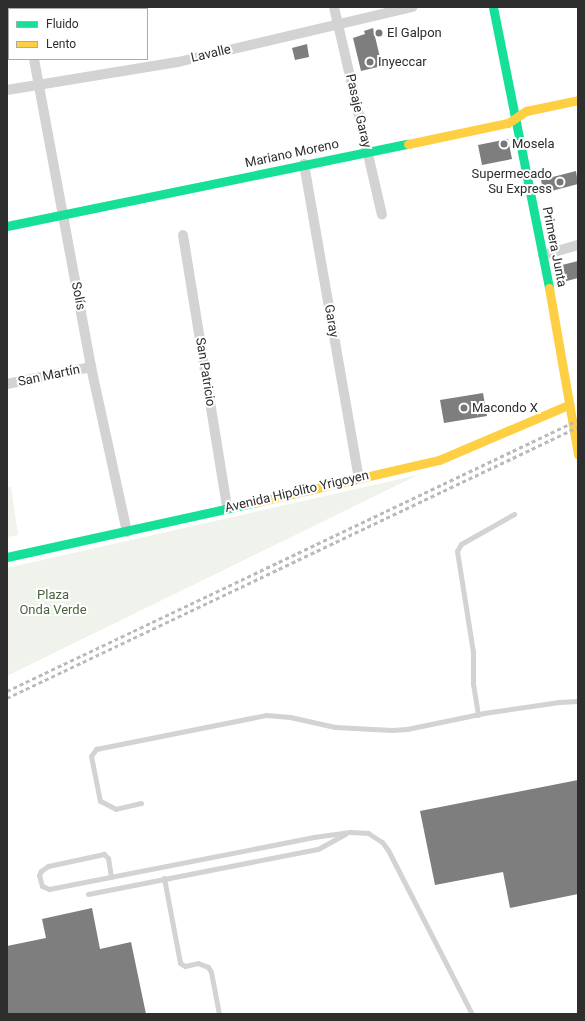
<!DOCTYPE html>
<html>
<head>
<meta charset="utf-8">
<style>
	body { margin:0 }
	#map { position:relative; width:585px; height:1021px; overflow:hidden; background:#fff; font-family:Roboto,sans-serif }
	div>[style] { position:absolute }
	.green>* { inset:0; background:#eff3ec }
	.building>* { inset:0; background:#7e7e7e }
	.lane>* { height:5px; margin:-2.5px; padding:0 2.5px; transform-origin:2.5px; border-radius:2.5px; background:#d3d3d3 }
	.street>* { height:10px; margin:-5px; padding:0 5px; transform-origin:5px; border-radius:5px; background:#d3d3d3 }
	.fast>* { height:9px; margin:-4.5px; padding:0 4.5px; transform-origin:4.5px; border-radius:4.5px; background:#16e098 }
	.slow>* { height:9px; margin:-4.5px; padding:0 4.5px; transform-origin:4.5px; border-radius:4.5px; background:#ffcf43 }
	.rail>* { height:3px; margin-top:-1.5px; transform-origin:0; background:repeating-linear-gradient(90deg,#bababa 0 4px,transparent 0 7px) }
	.dots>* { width:11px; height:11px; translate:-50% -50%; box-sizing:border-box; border:2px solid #fff; border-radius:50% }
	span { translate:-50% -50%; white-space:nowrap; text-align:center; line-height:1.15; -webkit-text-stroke:4px #fff; paint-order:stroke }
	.poi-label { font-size:13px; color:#2e2e2e }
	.left { translate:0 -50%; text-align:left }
	.right { translate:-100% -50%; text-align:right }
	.street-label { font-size:13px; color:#2e2e2e }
	.park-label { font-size:13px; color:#4b6440 }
	.frame { position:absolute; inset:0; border:8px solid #2e2e2e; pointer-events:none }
	.legend { position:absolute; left:8px; top:8px; width:140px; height:52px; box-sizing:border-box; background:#fff; border:1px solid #ababab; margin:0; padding:5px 7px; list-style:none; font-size:12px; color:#2e2e2e }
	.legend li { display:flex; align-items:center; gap:8px; height:20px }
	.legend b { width:20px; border:1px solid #ababab }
</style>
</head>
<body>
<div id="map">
	<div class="green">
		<i style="clip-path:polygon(418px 475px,66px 647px,7px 676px,7px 568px)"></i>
		<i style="clip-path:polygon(7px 487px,11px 487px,18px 535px,7px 537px)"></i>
	</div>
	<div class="building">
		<i style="clip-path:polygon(373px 28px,382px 66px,361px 71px,353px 38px,365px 34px,364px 31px)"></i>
		<i style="clip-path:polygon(307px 44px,309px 57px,295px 60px,292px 48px)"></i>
		<i style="clip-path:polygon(508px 139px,512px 159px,482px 165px,478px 145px)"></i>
		<i style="clip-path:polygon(576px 171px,578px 184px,544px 193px,541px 180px)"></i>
		<i style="clip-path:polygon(578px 261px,578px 278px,563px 282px,560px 270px,562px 265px)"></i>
		<i style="clip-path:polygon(483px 393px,487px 416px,444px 423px,440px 400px)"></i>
		<i style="clip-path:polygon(578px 780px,578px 894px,510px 908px,503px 872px,435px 885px,420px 811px)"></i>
		<i style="clip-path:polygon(92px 908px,100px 949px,131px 942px,146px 1014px,7px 1014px,7px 946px,46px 938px,42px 919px)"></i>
	</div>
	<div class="lane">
		<i style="left:478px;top:715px;width:31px;rotate:-99deg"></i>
		<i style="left:473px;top:684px;width:32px;rotate:-90deg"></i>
		<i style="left:473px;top:652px;width:102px;rotate:-99deg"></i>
		<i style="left:457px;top:551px;width:8px;rotate:-60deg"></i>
		<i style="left:461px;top:544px;width:61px;rotate:-29.5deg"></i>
		<i style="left:141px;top:803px;width:26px;rotate:167deg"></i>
		<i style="left:116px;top:809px;width:18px;rotate:-153deg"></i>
		<i style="left:100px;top:801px;width:46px;rotate:-101.3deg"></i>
		<i style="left:91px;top:756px;width:9px;rotate:-54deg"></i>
		<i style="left:96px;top:749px;width:173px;rotate:-11.3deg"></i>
		<i style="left:266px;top:715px;width:24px;rotate:5deg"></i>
		<i style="left:290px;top:717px;width:46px;rotate:12.5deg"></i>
		<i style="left:335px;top:727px;width:57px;rotate:3deg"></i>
		<i style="left:392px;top:730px;width:15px;rotate:-4deg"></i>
		<i style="left:407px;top:729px;width:79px;rotate:-11.7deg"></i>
		<i style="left:484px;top:713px;width:76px;rotate:-8.3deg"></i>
		<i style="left:559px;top:702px;width:19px;rotate:-3deg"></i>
		<i style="left:111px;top:877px;width:19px;rotate:-99deg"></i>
		<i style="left:108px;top:858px;width:6px;rotate:-135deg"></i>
		<i style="left:104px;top:854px;width:57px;rotate:167.9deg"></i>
		<i style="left:48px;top:866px;width:9px;rotate:144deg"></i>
		<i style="left:41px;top:871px;width:4px;rotate:117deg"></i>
		<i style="left:39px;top:875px;width:11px;rotate:75deg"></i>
		<i style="left:42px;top:886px;width:8px;rotate:23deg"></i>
		<i style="left:49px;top:889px;width:270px;rotate:-11.1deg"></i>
		<i style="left:314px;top:837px;width:36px;rotate:-8deg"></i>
		<i style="left:350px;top:832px;width:18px;rotate:3deg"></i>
		<i style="left:368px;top:833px;width:17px;rotate:33deg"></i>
		<i style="left:382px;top:842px;width:10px;rotate:53deg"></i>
		<i style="left:388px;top:850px;width:184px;rotate:62.9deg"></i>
		<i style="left:164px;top:878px;width:86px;rotate:79.3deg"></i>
		<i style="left:180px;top:963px;width:6px;rotate:31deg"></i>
		<i style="left:185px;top:966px;width:13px;rotate:-13deg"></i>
		<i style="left:198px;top:963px;width:11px;rotate:22deg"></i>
		<i style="left:208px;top:967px;width:6px;rotate:59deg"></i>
		<i style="left:211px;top:972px;width:43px;rotate:79.2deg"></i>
		<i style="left:88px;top:894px;width:234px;rotate:-11.1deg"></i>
		<i style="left:318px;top:849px;width:31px;rotate:-29deg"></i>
	</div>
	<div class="street">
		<i style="left:24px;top:7px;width:2px;rotate:90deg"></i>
		<i style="left:334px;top:7px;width:213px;rotate:77deg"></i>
		<i style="left:34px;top:59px;width:313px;rotate:79.5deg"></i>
		<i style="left:91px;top:367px;width:169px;rotate:77.7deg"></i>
		<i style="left:7px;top:90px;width:173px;rotate:-9.3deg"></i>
		<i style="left:178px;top:62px;width:241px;rotate:-13.2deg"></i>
		<i style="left:304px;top:164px;width:319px;rotate:80.1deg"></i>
		<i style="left:183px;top:235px;width:277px;rotate:80.8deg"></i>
		<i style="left:543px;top:255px;width:36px;rotate:-16deg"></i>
		<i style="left:7px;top:384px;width:86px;rotate:-11.4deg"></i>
	</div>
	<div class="fast">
		<i style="left:493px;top:7px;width:287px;rotate:78.7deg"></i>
		<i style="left:7px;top:226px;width:409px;rotate:-11.6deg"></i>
		<i style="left:7px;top:557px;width:256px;rotate:-12.4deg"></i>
	</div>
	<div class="slow">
		<i style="left:408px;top:144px;width:102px;rotate:-11.9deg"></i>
		<i style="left:508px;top:123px;width:22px;rotate:-34deg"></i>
		<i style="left:526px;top:111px;width:53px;rotate:-11.9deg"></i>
		<i style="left:549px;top:288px;width:169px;rotate:80.1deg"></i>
		<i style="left:257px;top:502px;width:187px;rotate:-13deg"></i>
		<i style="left:439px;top:460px;width:142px;rotate:-23.1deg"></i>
	</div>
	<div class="rail">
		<i style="left:7px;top:691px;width:632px;rotate:-25.39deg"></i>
		<i style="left:7px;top:698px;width:632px;rotate:-25.39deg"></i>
	</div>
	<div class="dots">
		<i style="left:379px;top:33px;background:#777"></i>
		<i style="left:370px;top:62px;background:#777"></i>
		<i style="left:504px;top:144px;background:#777"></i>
		<i style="left:560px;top:182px;background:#777"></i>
		<i style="left:464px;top:408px;background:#777"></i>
	</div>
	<div class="poi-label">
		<span class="left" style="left:387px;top:33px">El Galpon</span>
		<span class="left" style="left:378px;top:62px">Inyeccar</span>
		<span class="left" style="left:512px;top:144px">Mosela</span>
		<span class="right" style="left:552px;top:182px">Supermecado<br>Su Express</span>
		<span class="left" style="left:472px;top:408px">Macondo X</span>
	</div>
	<div class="street-label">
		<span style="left:211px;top:54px;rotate:-13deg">Lavalle</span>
		<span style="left:358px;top:111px;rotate:77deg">Pasaje Garay</span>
		<span style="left:292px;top:154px;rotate:-12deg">Mariano Moreno</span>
		<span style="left:554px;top:247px;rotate:79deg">Primera Junta</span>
		<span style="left:78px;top:296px;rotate:79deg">Solís</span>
		<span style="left:331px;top:321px;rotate:80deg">Garay</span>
		<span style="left:205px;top:372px;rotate:81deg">San Patricio</span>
		<span style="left:49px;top:376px;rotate:-12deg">San Martín</span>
		<span style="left:297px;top:492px;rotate:-13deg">Avenida Hipólito Yrigoyen</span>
	</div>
	<div class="park-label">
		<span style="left:53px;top:603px">Plaza<br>Onda Verde</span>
	</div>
	<div class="frame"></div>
	<ul class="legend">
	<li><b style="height:5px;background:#16e098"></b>Fluido</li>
	<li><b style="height:5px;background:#ffcf43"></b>Lento</li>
	</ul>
</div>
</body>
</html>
